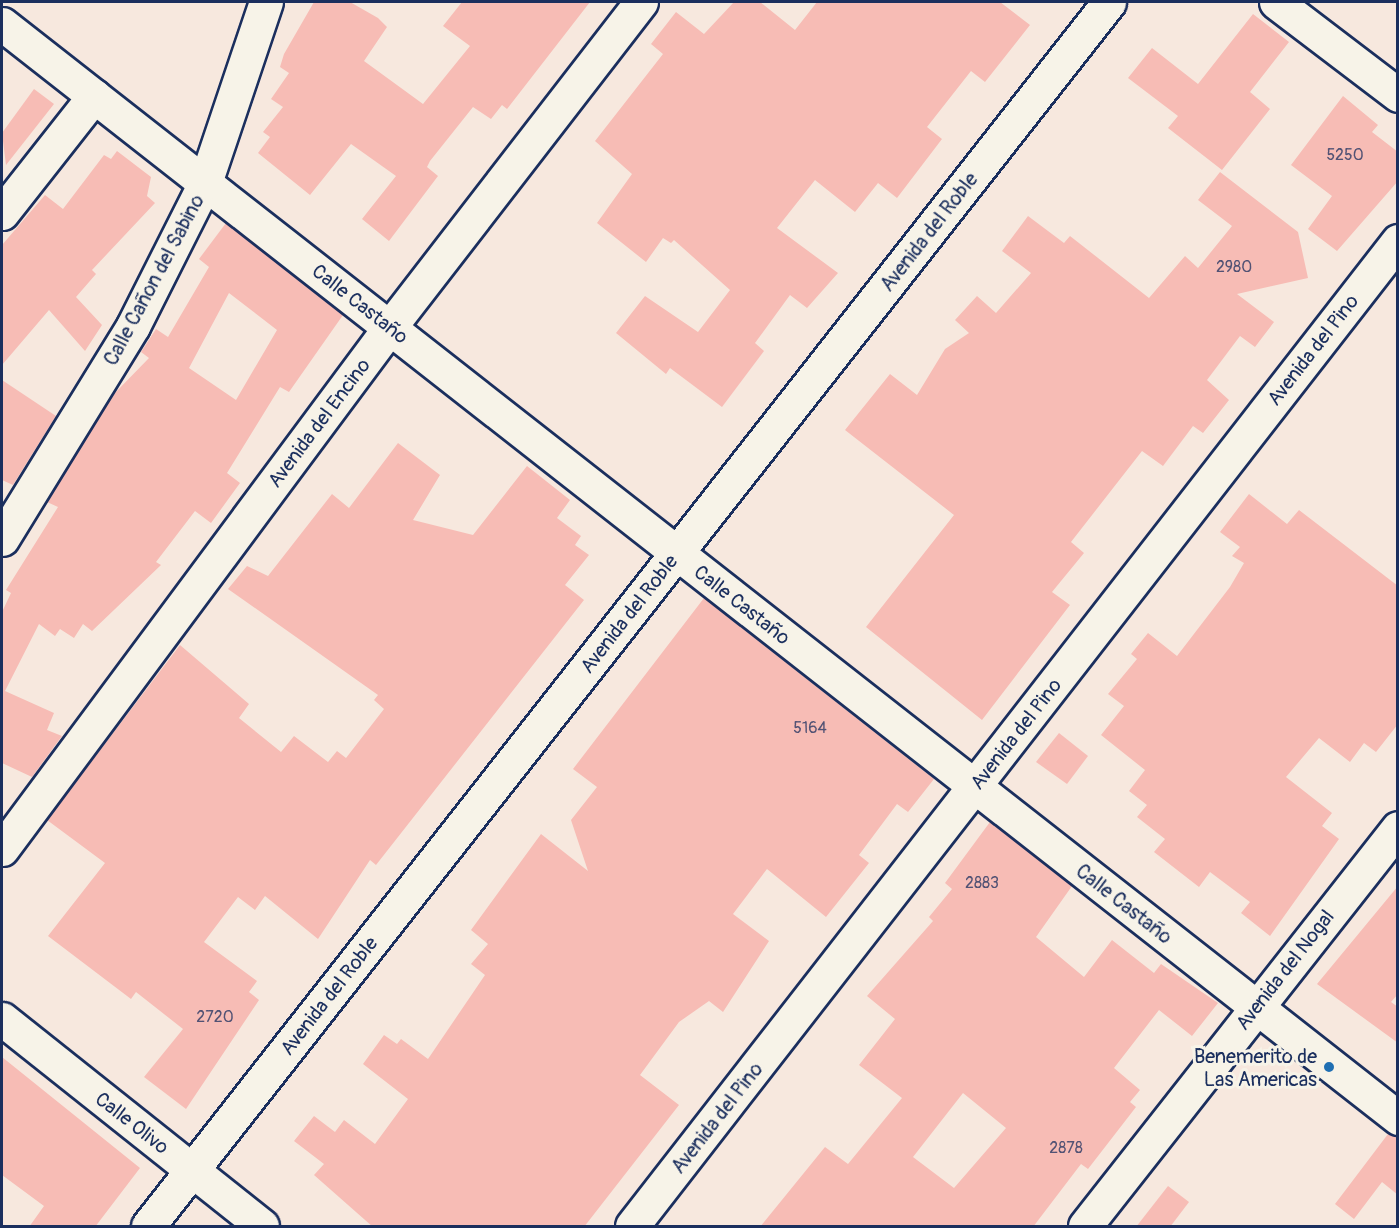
<!DOCTYPE html>
<html>
<head>
<meta charset="utf-8">
<style>
	body { margin:0 }
	#map { position:relative; width:1399px; height:1228px; overflow:hidden; background:#f7e8de; font-family:Pangolin,sans-serif }
	div>[style] { position:absolute }
	.building>* { inset:0; background:#f7bcb5 }
	.roads { filter:drop-shadow(2px 0 #1b2f5e) drop-shadow(-2px 0 #1b2f5e) drop-shadow(0 2px #1b2f5e) drop-shadow(0 -2px #1b2f5e) }
	.street>* { height:33px; margin:-16.5px; padding:0 16.5px; transform-origin:16.5px; border-radius:16.5px; background:#f7f3e8 }
	.secondary>* { height:33px; margin:-16.5px; padding:0 16.5px; transform-origin:16.5px; border-radius:16.5px; background:#f7f3e8 }
	.dots>* { width:16px; height:16px; translate:-50% -50%; box-sizing:border-box; border:3px solid #f7f3e8; border-radius:50% }
	span { translate:-50% -50%; white-space:nowrap; text-align:center; line-height:1.15; -webkit-text-stroke:6px #f7f3e8; paint-order:stroke }
	.number-label { font-size:16px; color:#525274 }
	.number-label span { -webkit-text-stroke-width:0 }
	.street-label { font-size:20px; color:#1b2f5e }
	.poi-label { font-size:20px; color:#1b2f5e }
	.right { translate:-100% -50%; text-align:right }
	.frame { position:absolute; inset:0; border:3px solid #1b2f5e; pointer-events:none }
</style>
</head>
<body>
<div id="map">
	<div class="building">
		<i style="clip-path:polygon(314px 2px,350px 2px,378px 18px,387px 27px,364px 61px,423px 104px,470px 46px,443px 26px,462px 2px,590px 2px,507px 109px,502px 105px,491px 119px,473px 107px,430px 161px,427px 167px,438px 176px,389px 241px,362px 219px,396px 176px,351px 144px,310px 195px,258px 153px,270px 137px,263px 132px,283px 107px,271px 99px,289px 73px,280px 67px,284px 54px)"></i>
		<i style="clip-path:polygon(734px 2px,760px 2px,795px 30px,817px 2px,1000px 2px,1030px 25px,985px 82px,971px 71px,927px 127px,942px 139px,897px 198px,878px 183px,855px 212px,815px 180px,777px 228px,838px 273px,807px 308px,790px 295px,755px 343px,764px 351px,722px 407px,670px 368px,666px 374px,616px 333px,645px 296px,698px 332px,730px 290px,674px 240px,671px 243px,663px 238px,646px 262px,597px 223px,632px 174px,595px 141px,663px 54px,651px 44px,676px 12px,704px 34px)"></i>
		<i style="clip-path:polygon(1253px 14px,1289px 42px,1250px 92px,1270px 109px,1222px 170px,1168px 128px,1178px 116px,1128px 78px,1152px 48px,1198px 84px)"></i>
		<i style="clip-path:polygon(34px 89px,54px 104px,6px 165px,2px 133px)"></i>
		<i style="clip-path:polygon(1343px 96px,1378px 125px,1372px 132px,1398px 152px,1398px 181px,1337px 251px,1308px 229px,1332px 196px,1291px 165px)"></i>
		<i style="clip-path:polygon(117px 151px,151px 177px,147px 196px,155px 203px,92px 270px,96px 274px,76px 297px,102px 325px,85px 351px,49px 310px,2px 365px,2px 245px,45px 195px,63px 209px,104px 155px,111px 159px)"></i>
		<i style="clip-path:polygon(1220px 172px,1298px 232px,1308px 278px,1237px 294px,1274px 322px,1255px 347px,1240px 336px,1207px 380px,1229px 400px,1203px 433px,1193px 426px,1163px 466px,1142px 451px,1071px 542px,1084px 553px,1052px 592px,1070px 605px,982px 720px,866px 627px,954px 515px,845px 430px,890px 374px,917px 395px,945px 349px,969px 333px,955px 320px,977px 296px,996px 313px,1031px 273px,1002px 251px,1028px 216px,1064px 243px,1070px 236px,1149px 298px,1185px 256px,1198px 268px,1232px 226px,1198px 200px)"></i>
		<i style="clip-path:polygon(evenodd,226px 223px,343px 315px,289px 392px,280px 387px,227px 473px,240px 483px,211px 523px,195px 511px,156px 562px,161px 565px,92px 631px,83px 624px,74px 638px,60px 629px,55px 636px,39px 624px,5px 691px,54px 713px,47px 730px,62px 736px,32px 777px,2px 763px,2px 612px,11px 593px,6px 590px,58px 507px,47px 502px,112px 396px,149px 358px,141px 352px,156px 329px,168px 337px,209px 267px,199px 259px,226px 223px,229px 293px,277px 330px,236px 400px,189px 368px,229px 293px)"></i>
		<i style="clip-path:polygon(2px 380px,56px 416px,13px 485px,2px 480px)"></i>
		<i style="clip-path:polygon(398px 443px,440px 475px,413px 520px,473px 535px,527px 466px,570px 500px,557px 518px,581px 536px,575px 545px,589px 555px,565px 585px,584px 600px,376px 865px,370px 860px,318px 939px,265px 896px,255px 910px,238px 897px,204px 942px,257px 981px,249px 992px,259px 1000px,186px 1109px,144px 1077px,183px 1029px,136px 992px,131px 999px,48px 936px,105px 863px,47px 820px,180px 645px,249px 704px,239px 718px,281px 752px,294px 736px,328px 762px,337px 751px,346px 758px,384px 709px,374px 700px,378px 695px,228px 589px,247px 566px,268px 576px,332px 494px,349px 508px)"></i>
		<i style="clip-path:polygon(1249px 494px,1287px 524px,1299px 510px,1398px 586px,1398px 724px,1376px 752px,1364px 743px,1350px 762px,1319px 738px,1286px 777px,1332px 813px,1322px 826px,1339px 839px,1270px 936px,1241px 913px,1250px 902px,1210px 872px,1199px 887px,1154px 852px,1165px 839px,1137px 817px,1147px 805px,1129px 791px,1145px 770px,1101px 735px,1124px 706px,1108px 694px,1137px 659px,1131px 654px,1148px 633px,1177px 656px,1230px 587px,1244px 563px,1232px 556px,1240px 547px,1220px 532px)"></i>
		<i style="clip-path:polygon(704px 598px,934px 779px,908px 812px,897px 804px,859px 855px,869px 863px,826px 917px,767px 869px,733px 914px,769px 941px,723px 1012px,709px 1001px,679px 1022px,640px 1075px,679px 1105px,584px 1227px,373px 1227px,314px 1175px,324px 1164px,294px 1141px,314px 1116px,335px 1132px,344px 1120px,375px 1144px,408px 1099px,363px 1064px,384px 1035px,397px 1044px,401px 1039px,428px 1059px,485px 975px,471px 964px,488px 944px,471px 930px,541px 834px,588px 871px,571px 820px,597px 787px,573px 769px)"></i>
		<i style="clip-path:polygon(1059px 733px,1088px 756px,1067px 784px,1036px 762px)"></i>
		<i style="clip-path:polygon(evenodd,990px 822px,1072px 886px,1036px 937px,1084px 977px,1112px 940px,1154px 973px,1161px 964px,1218px 1003px,1192px 1036px,1159px 1010px,1114px 1068px,1140px 1090px,1130px 1102px,1136px 1107px,1088px 1169px,1081px 1164px,1033px 1227px,760px 1227px,825px 1147px,848px 1164px,902px 1098px,859px 1065px,895px 1019px,867px 996px,933px 921px,929px 917px,952px 889px,945px 883px,990px 822px,963px 1093px,1006px 1128px,954px 1188px,913px 1157px,963px 1093px)"></i>
		<i style="clip-path:polygon(1398px 886px,1398px 994px,1391px 1002px,1398px 1007px,1398px 1043px,1317px 984px)"></i>
		<i style="clip-path:polygon(2px 1057px,140px 1168px,95px 1227px,29px 1227px,44px 1206px,2px 1175px)"></i>
		<i style="clip-path:polygon(1388px 1134px,1398px 1136px,1398px 1195px,1382px 1182px,1354px 1219px,1335px 1204px)"></i>
		<i style="clip-path:polygon(1168px 1186px,1189px 1202px,1170px 1227px,1136px 1227px)"></i>
	</div>
	<div class="roads">
		<div class="street">
			<i style="left:1276px;top:2px;width:153px;rotate:37.3deg"></i>
			<i style="left:2px;top:24px;width:1774px;rotate:38.08deg"></i>
			<i style="left:2px;top:213px;width:149px;rotate:-51.8deg"></i>
			<i style="left:2px;top:539px;width:250px;rotate:-58.4deg"></i>
			<i style="left:133px;top:326px;width:160px;rotate:-63.3deg"></i>
			<i style="left:205px;top:183px;width:191px;rotate:-71.4deg"></i>
			<i style="left:2px;top:849px;width:649px;rotate:-53.39deg"></i>
			<i style="left:389px;top:328px;width:412px;rotate:-52.3deg"></i>
			<i style="left:2px;top:1019px;width:332px;rotate:38.5deg"></i>
			<i style="left:632px;top:1226px;width:1248px;rotate:-52.13deg"></i>
			<i style="left:1085px;top:1226px;width:506px;rotate:-51.82deg"></i>
		</div>
		<div class="secondary">
			<i style="left:148px;top:1226px;width:1556px;rotate:-51.86deg"></i>
		</div>
	</div>
	<div class="dots">
		<i style="left:1329px;top:1067px;background:#1f6fb2"></i>
	</div>
	<div class="number-label">
		<span style="left:1345px;top:155px">5250</span>
		<span style="left:1234px;top:267px">2980</span>
		<span style="left:810px;top:728px">5164</span>
		<span style="left:982px;top:883px">2883</span>
		<span style="left:215px;top:1017px">2720</span>
		<span style="left:1066px;top:1148px">2878</span>
	</div>
	<div class="street-label">
		<span style="left:929px;top:232px;rotate:-52deg">Avenida del Roble</span>
		<span style="left:154px;top:280px;rotate:-62deg">Calle Cañon del Sabino</span>
		<span style="left:360px;top:304px;rotate:38deg">Calle Castaño</span>
		<span style="left:1313px;top:350px;rotate:-52deg">Avenida del Pino</span>
		<span style="left:319px;top:423px;rotate:-53deg">Avenida del Encino</span>
		<span style="left:742px;top:605px;rotate:38deg">Calle Castaño</span>
		<span style="left:629px;top:614px;rotate:-52deg">Avenida del Roble</span>
		<span style="left:1016px;top:734px;rotate:-52deg">Avenida del Pino</span>
		<span style="left:1124px;top:904px;rotate:38deg">Calle Castaño</span>
		<span style="left:1285px;top:970px;rotate:-52deg">Avenida del Nogal</span>
		<span style="left:329px;top:996px;rotate:-52deg">Avenida del Roble</span>
		<span style="left:717px;top:1118px;rotate:-52deg">Avenida del Pino</span>
		<span style="left:132px;top:1123px;rotate:38deg">Calle Olivo</span>
	</div>
	<div class="poi-label">
		<span class="right" style="left:1317px;top:1068px">Benemerito de<br>Las Americas</span>
	</div>
	<div class="frame"></div>
</div>
</body>
</html>
